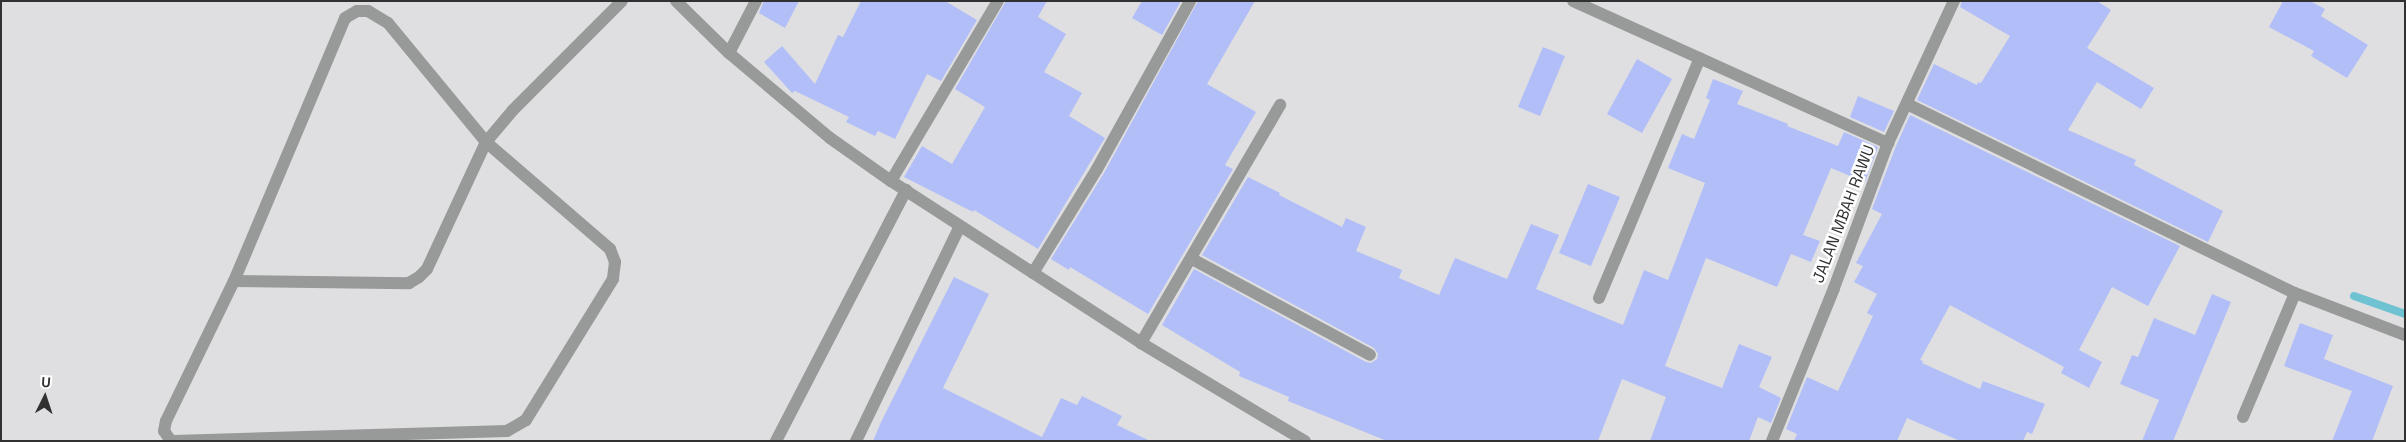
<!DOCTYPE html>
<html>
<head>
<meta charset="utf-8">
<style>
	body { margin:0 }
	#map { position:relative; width:2406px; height:442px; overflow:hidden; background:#dfdfe1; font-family:"Space Grotesk",sans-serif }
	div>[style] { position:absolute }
	.stream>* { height:8px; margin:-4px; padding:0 4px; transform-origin:4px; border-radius:4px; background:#6fc2d1 }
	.building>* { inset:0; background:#b2bef8 }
	.minor>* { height:12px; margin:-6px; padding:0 6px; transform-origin:6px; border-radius:6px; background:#989999 }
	span { translate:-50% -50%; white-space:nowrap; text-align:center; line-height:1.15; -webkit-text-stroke:5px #fff; paint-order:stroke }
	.street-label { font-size:16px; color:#313131 }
	.frame { position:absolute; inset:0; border:2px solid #313131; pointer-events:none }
	.north { position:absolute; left:20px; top:372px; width:50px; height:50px; -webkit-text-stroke:4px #fff; paint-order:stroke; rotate:4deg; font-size:14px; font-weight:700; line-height:20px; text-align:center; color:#313131 }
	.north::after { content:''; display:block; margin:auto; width:18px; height:22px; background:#313131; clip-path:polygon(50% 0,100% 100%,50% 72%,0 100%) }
</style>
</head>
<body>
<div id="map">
	<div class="stream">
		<i style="left:2354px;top:296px;width:54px;rotate:19.4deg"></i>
	</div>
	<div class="building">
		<i style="clip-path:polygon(764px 1px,799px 1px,785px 28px,759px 13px)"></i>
		<i style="clip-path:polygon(861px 1px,945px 1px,977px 20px,941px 81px,927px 74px,895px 139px,878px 131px,875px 136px,846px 122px,849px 117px,795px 91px,792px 93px,764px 62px,782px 46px,815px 84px,838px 35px,843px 37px)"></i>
		<i style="clip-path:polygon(1006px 1px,1047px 1px,1038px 17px,1066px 34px,1044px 72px,1082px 93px,1069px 116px,1105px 138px,1038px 249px,974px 210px,973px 212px,904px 177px,922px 146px,952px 164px,985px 107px,955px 89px)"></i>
		<i style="clip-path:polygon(1142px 1px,1181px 1px,1162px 35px,1132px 18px)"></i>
		<i style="clip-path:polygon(1198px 1px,1255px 1px,1207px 84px,1256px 112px,1225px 165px,1233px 169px,1148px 314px,1070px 267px,1069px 270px,1051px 259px,1104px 173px)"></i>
		<i style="clip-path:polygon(1962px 1px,2097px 1px,2111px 10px,2087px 48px,2154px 88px,2141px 109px,2097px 82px,2068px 130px,2136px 160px,2134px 165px,2223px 211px,2208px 242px,1917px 100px,1934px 64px,1977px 85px,1978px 82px,1981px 83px,2010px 36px,1960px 7px)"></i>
		<i style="clip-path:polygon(2283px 1px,2310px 1px,2325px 9px,2321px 16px,2368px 45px,2347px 78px,2311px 56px,2314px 51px,2269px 27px)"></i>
		<i style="clip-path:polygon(1543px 47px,1565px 56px,1540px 116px,1518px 107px)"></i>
		<i style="clip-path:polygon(1637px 59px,1672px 79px,1642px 133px,1607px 114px)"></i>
		<i style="clip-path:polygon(1713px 79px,1743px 91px,1737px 104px,1788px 124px,1787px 126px,1838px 146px,1844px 132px,1878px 147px,1865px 182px,1831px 168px,1803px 235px,1820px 241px,1811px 262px,1791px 254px,1777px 287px,1706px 258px,1665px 366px,1722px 388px,1739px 344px,1772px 357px,1759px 387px,1781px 398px,1771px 423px,1758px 417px,1749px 441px,1650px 441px,1666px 397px,1622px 379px,1598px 441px,1387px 441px,1288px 401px,1289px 397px,1239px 376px,1240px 372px,1162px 325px,1194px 269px,1366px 362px,1371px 363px,1377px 359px,1378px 354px,1374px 348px,1202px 255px,1248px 177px,1280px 193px,1279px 195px,1342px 227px,1346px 218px,1366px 227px,1356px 251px,1402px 270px,1399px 278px,1439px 295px,1455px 258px,1507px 279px,1531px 224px,1559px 235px,1536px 289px,1623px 325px,1644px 270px,1668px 280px,1705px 183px,1668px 168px,1682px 134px,1694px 139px,1710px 100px,1706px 98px)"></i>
		<i style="clip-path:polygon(1858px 96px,1894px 111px,1884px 132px,1850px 117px)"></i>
		<i style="clip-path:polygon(1910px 115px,2180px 246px,2148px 306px,2112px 287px,2079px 350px,2102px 362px,2089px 388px,2061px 373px,2064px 367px,1950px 305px,1920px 360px,1923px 361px,1922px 363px,1980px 389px,1983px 381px,2045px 404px,2032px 434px,2027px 432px,2023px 441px,1960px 441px,1907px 418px,1897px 441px,1794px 441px,1797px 434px,1786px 429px,1807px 377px,1838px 391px,1873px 316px,1867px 313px,1877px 294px,1854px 282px,1863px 266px,1856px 263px,1882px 214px,1872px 209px,1896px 146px)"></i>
		<i style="clip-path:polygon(1588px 184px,1620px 197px,1591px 266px,1559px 253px)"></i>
		<i style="clip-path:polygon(954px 277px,989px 294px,943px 388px,1042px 437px,1061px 398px,1077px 405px,1082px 396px,1122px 416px,1117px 425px,1150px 441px,873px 441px,881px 422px)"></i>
		<i style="clip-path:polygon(2212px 294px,2231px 302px,2173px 441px,2142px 441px,2159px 400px,2120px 384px,2132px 355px,2138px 357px,2154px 318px,2195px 335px)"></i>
		<i style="clip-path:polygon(2300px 323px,2333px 335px,2324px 359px,2393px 386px,2372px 441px,2332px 441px,2352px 391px,2284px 366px)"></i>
	</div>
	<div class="minor">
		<i style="left:676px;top:1px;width:74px;rotate:44.5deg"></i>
		<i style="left:729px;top:53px;width:132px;rotate:40.1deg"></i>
		<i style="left:830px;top:138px;width:75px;rotate:35.2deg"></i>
		<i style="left:891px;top:181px;width:298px;rotate:32.9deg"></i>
		<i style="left:1141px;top:343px;width:191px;rotate:30.9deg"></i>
		<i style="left:1573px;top:1px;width:346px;rotate:24.3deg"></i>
		<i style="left:729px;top:53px;width:59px;rotate:-62.6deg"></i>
		<i style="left:1907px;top:104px;width:432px;rotate:26deg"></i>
		<i style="left:2295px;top:293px;width:118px;rotate:20.9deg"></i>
		<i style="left:891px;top:181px;width:209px;rotate:-59.3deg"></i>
		<i style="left:1192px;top:259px;width:202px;rotate:28.3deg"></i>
		<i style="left:1033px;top:273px;width:122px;rotate:-58.4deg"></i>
		<i style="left:1097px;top:169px;width:192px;rotate:-61deg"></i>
		<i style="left:234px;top:281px;width:175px;rotate:0.7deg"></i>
		<i style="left:409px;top:283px;width:12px;rotate:-31deg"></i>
		<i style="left:419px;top:277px;width:11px;rotate:-45deg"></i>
		<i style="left:427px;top:269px;width:140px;rotate:-65.1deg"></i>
		<i style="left:486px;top:142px;width:42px;rotate:-49.8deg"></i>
		<i style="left:513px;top:110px;width:154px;rotate:-45deg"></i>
		<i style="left:1599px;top:298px;width:260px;rotate:-67.2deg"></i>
		<i style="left:1141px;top:343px;width:276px;rotate:-59.7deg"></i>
		<i style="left:2243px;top:417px;width:134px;rotate:-67.2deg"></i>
		<i style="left:171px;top:441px;width:12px;rotate:-125deg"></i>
		<i style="left:164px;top:431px;width:10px;rotate:-79deg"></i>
		<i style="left:166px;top:421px;width:156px;rotate:-64.1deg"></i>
		<i style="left:234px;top:281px;width:285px;rotate:-67.1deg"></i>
		<i style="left:345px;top:18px;width:14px;rotate:-30deg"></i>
		<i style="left:357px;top:11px;width:11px"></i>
		<i style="left:368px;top:11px;width:23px;rotate:31deg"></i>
		<i style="left:388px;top:23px;width:154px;rotate:50.5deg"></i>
		<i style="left:486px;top:142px;width:164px;rotate:40.8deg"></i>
		<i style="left:610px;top:249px;width:14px;rotate:69deg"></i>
		<i style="left:615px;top:262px;width:17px;rotate:97deg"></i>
		<i style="left:613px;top:279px;width:166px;rotate:121.7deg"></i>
		<i style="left:526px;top:420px;width:22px;rotate:150deg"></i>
		<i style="left:507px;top:431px;width:333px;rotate:178.3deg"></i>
		<i style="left:776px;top:441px;width:283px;rotate:-62.6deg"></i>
		<i style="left:856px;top:441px;width:239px;rotate:-64.2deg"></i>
		<i style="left:1772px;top:441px;width:165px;rotate:-67.9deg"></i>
		<i style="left:1834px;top:288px;width:155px;rotate:-69.6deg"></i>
		<i style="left:1888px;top:143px;width:157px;rotate:-65.1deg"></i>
	</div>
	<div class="street-label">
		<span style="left:1844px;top:214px;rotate:-69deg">JALAN MBAH RAWU</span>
	</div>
	<div class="frame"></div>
	<div class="north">U</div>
</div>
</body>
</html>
